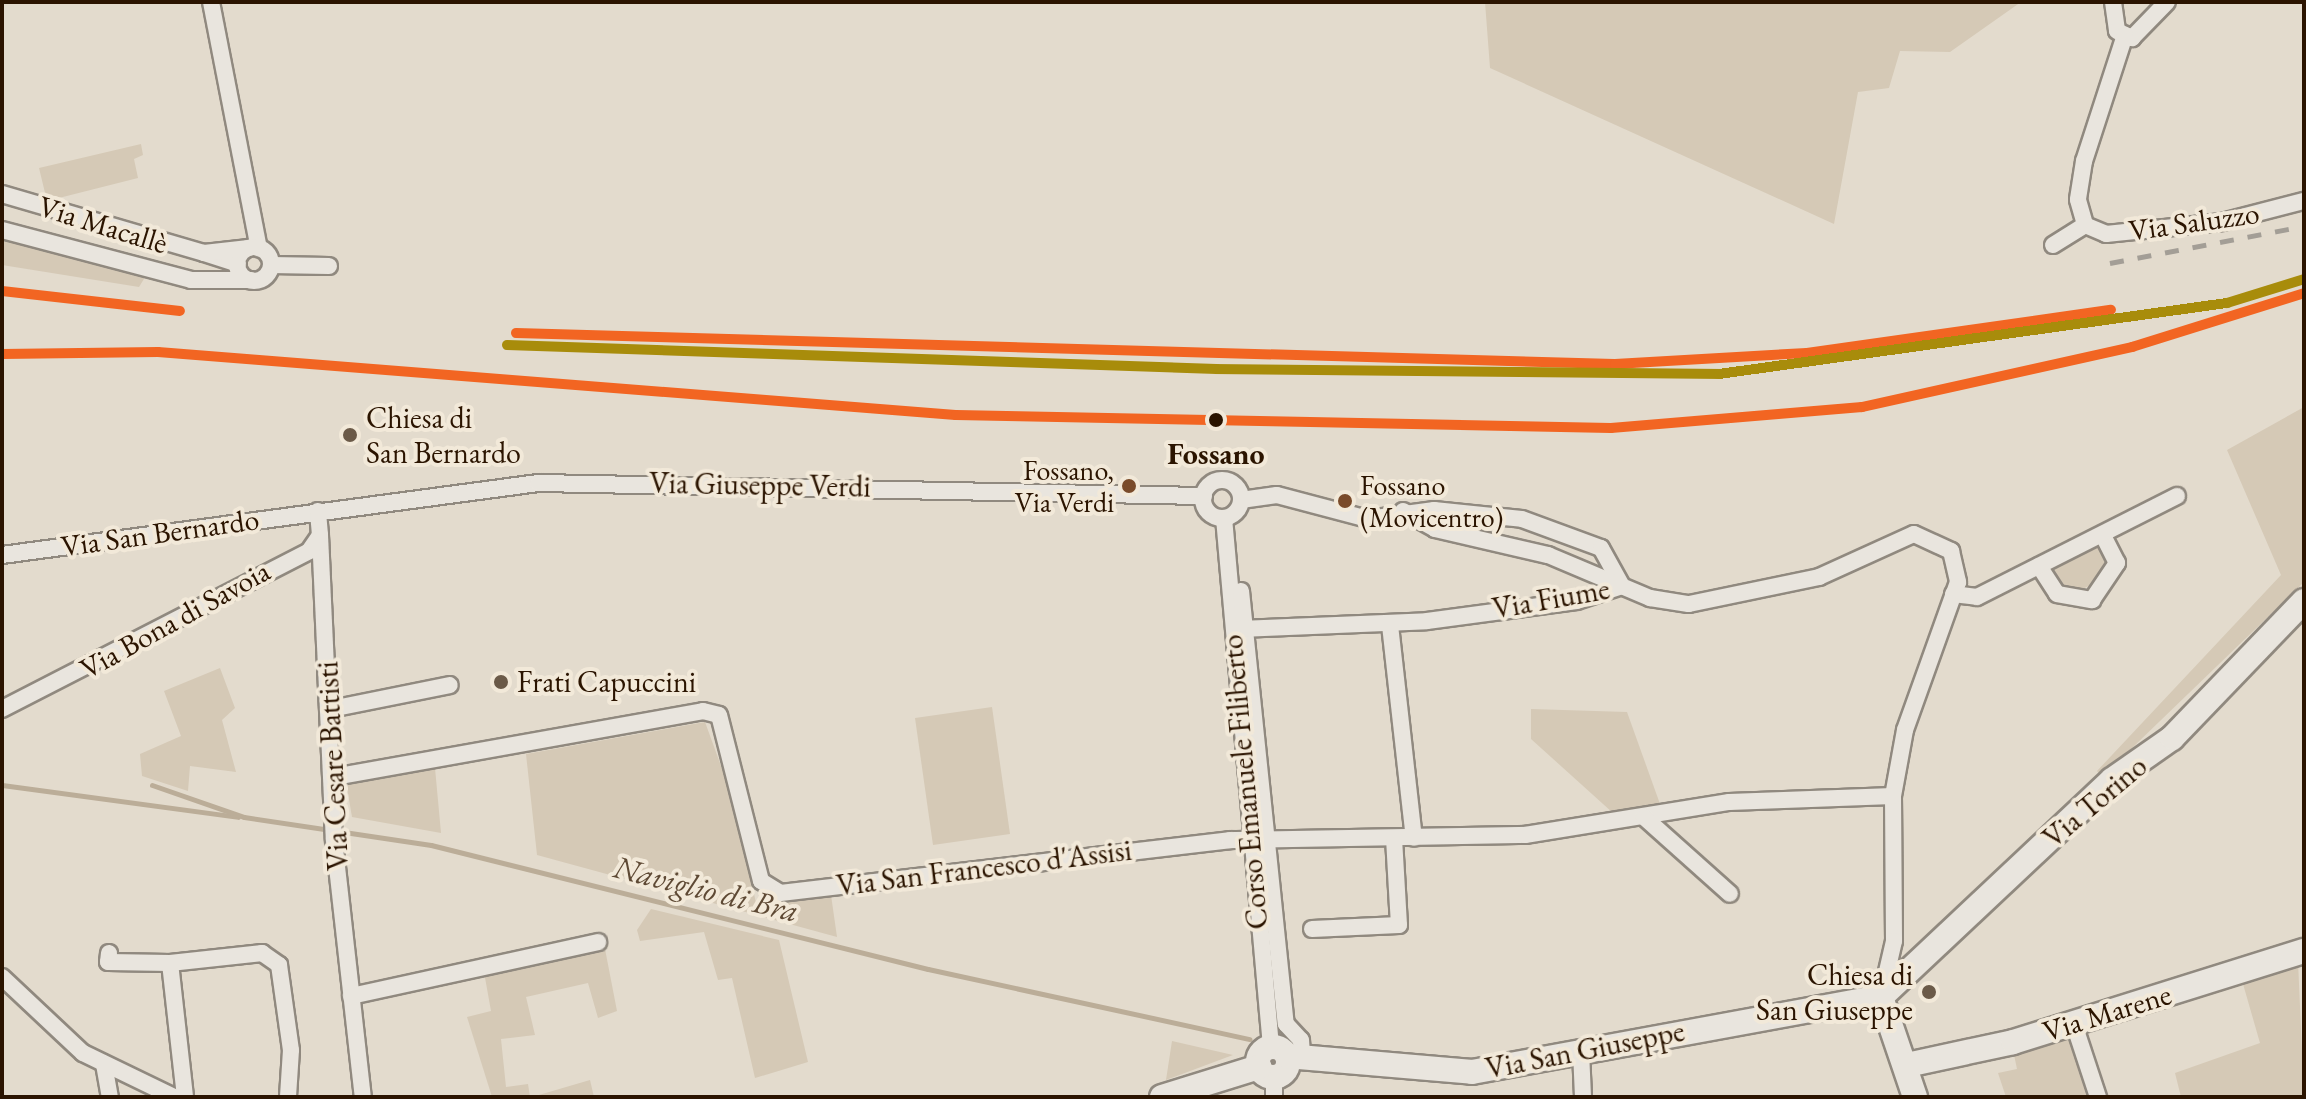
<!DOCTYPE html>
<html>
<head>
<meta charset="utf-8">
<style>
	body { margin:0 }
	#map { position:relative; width:2306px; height:1099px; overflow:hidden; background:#e3dbcd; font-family:"EB Garamond",serif }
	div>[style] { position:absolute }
	.green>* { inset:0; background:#d5c9b6 }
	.stream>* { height:5px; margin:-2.5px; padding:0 2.5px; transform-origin:2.5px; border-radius:2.5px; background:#bbad98 }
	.roads { filter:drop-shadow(2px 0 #90897f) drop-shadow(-2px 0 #90897f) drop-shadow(0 2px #90897f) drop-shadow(0 -2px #90897f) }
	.street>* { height:16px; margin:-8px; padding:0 8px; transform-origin:8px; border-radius:8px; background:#e9e5de }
	.street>.ring { margin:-8px; padding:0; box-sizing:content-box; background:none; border:16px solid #e9e5de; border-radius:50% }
	.secondary>* { height:24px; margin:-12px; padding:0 12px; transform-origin:12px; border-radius:12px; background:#e9e5de }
	.secondary>.ring { margin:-12px; padding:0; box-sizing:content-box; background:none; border:24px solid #e9e5de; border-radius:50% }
	.rail>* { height:5px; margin-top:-2.5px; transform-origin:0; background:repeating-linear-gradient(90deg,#a39e96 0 14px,transparent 0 28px) }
	.rail-1>* { height:10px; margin:-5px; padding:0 5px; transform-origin:5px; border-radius:5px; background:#f26522 }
	.rail-2>* { height:10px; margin:-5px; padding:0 5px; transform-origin:5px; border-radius:5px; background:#a88c0b }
	.dots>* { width:22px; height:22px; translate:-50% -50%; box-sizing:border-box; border:4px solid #f2e9d9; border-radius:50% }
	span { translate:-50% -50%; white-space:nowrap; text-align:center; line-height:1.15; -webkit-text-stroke:8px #f2e9d9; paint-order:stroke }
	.bus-label { font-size:28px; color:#2b1400 }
	.right { translate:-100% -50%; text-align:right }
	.left { translate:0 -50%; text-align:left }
	.street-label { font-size:30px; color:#2b1400 }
	.poi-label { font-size:30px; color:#2b1400 }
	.stop-label { font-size:30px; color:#2b1400; font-weight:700 }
	.water-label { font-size:32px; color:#5e4934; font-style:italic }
	.frame { position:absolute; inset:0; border:4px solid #2b1400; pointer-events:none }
</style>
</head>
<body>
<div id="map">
	<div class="green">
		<i style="clip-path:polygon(1485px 2px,2021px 2px,1950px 52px,1900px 51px,1889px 88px,1858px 92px,1834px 224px,1490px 68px)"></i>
		<i style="clip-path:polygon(141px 144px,143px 155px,134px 159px,138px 178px,47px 201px,39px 168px)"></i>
		<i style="clip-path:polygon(2px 237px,147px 274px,139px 287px,2px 265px)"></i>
		<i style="clip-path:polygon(2304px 407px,2304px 582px,2102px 777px,2097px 771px,2281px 575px,2227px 450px)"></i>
		<i style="clip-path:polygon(2102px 544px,2110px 561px,2098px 582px,2080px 590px,2061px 587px,2050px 569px)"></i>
		<i style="clip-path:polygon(220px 668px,235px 708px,222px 720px,236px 772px,190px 766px,188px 791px,142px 776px,140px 754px,181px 736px,164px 691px)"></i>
		<i style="clip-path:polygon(992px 707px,1010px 834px,933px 845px,915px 718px)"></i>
		<i style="clip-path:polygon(1531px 709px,1627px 712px,1660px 804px,1613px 813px,1531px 739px)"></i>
		<i style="clip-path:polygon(705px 722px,736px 807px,757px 908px,831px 895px,837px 937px,537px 855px,526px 754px)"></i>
		<i style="clip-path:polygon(435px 768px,441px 833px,352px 817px,346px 782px)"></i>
		<i style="clip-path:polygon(651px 909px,779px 940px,808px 1062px,755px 1078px,732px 978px,718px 980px,704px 932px,640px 941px,637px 930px)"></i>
		<i style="clip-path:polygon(605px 949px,617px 1011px,598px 1018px,588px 983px,526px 997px,535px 1035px,501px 1039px,506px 1087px,528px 1084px,530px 1097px,492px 1097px,467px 1017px,491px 1011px,484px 972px)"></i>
		<i style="clip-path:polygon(2298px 961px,2304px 1097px,2181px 1097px,2175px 1073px,2260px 1043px,2241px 977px)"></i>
		<i style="clip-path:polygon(2072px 1033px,2093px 1097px,2006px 1097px,1998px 1073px,2017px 1069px,2013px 1050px)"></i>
		<i style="clip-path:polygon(1172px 1041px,1233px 1055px,1166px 1080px)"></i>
		<i style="clip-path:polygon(590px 1080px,594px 1097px,532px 1097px)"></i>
	</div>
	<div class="stream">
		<i style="left:2px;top:785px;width:238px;rotate:7.7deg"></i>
		<i style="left:152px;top:785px;width:97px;rotate:19.2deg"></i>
		<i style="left:244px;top:817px;width:189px;rotate:8.5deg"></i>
		<i style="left:431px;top:845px;width:512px;rotate:14.01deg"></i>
		<i style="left:928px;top:969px;width:329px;rotate:12.3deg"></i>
	</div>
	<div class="roads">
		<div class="street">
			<i style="left:211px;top:2px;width:251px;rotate:79deg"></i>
			<i style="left:2113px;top:2px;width:29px;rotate:82deg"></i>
			<i style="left:2117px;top:31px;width:17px;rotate:25deg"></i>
			<i style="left:2132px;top:38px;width:50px;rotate:-45.8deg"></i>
			<i style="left:2125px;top:35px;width:133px;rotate:108deg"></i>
			<i style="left:2084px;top:161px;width:39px;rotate:99deg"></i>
			<i style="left:2078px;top:200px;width:26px;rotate:74deg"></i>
			<i style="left:2085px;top:225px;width:23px;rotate:23deg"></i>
			<i style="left:2106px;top:234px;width:117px;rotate:-5.9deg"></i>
			<i style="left:2222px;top:222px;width:85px;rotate:-14.4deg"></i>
			<i style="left:2px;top:194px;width:210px;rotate:16.3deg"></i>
			<i style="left:2px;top:230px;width:196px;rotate:14.8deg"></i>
			<i style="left:191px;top:280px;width:60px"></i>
			<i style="left:2053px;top:245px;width:38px;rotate:-32deg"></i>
			<i class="ring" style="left:237px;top:247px;width:18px;height:18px"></i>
			<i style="left:238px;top:264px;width:36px;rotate:-162deg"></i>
			<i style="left:204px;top:253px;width:45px;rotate:-6.3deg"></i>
			<i style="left:271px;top:265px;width:58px;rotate:1deg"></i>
			<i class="ring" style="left:1203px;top:480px;width:22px;height:22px"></i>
			<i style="left:1241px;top:500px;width:36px;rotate:-8deg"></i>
			<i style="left:1277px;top:495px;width:94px;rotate:14.8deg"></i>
			<i style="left:1368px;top:519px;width:67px;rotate:-7.8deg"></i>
			<i style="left:1434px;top:510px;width:88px;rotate:5.8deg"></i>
			<i style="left:1522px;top:519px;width:84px;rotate:20.2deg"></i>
			<i style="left:1601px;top:548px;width:43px;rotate:61.1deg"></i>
			<i style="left:1403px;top:511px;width:37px;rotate:29deg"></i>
			<i style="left:1435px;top:529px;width:116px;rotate:13deg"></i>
			<i style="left:1548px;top:555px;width:111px;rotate:22.9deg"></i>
			<i style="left:1650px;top:598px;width:39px;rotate:9deg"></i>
			<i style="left:1689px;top:604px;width:133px;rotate:-11.7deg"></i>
			<i style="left:1819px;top:577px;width:104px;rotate:-24.4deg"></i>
			<i style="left:1914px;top:534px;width:41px;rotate:24.7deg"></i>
			<i style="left:1951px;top:551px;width:32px;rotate:77deg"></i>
			<i style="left:1958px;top:582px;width:157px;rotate:109.7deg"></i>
			<i style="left:1905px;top:730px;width:67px;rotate:100.3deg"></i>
			<i style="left:1893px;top:796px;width:145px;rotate:89.6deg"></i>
			<i style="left:1894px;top:941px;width:53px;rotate:103deg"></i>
			<i style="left:1224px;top:518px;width:531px;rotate:84.92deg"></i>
			<i style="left:320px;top:535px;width:305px;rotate:87.4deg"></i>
			<i style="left:334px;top:840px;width:259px;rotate:83.6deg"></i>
			<i style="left:2px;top:555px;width:541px;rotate:-7.65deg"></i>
			<i style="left:538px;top:483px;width:666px;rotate:1.12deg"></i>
			<i style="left:2039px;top:566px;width:33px;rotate:57deg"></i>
			<i style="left:2057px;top:594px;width:36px;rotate:10deg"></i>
			<i style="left:2092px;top:600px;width:45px;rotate:-56deg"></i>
			<i style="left:2117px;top:563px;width:31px;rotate:-117deg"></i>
			<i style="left:1241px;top:591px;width:435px;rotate:84.1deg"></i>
			<i style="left:1286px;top:1024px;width:22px;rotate:47deg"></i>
			<i style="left:1301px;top:1040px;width:16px;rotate:86deg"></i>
			<i style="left:1953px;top:594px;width:24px;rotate:7deg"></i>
			<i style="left:1977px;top:597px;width:224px;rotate:-26.8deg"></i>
			<i style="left:1390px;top:625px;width:214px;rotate:83.6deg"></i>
			<i style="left:1240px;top:629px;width:187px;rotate:-2.4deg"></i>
			<i style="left:1427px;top:621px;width:151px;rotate:-7.6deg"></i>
			<i style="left:1577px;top:601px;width:47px;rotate:-18.4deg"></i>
			<i style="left:2px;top:709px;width:345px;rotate:-27.2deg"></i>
			<i style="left:309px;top:551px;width:19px;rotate:-55deg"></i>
			<i style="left:320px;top:535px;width:24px;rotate:-95deg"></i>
			<i style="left:331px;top:709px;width:121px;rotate:-11.4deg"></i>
			<i style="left:334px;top:777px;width:375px;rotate:-10.1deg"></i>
			<i style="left:703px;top:711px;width:16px;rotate:14deg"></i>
			<i style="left:719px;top:715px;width:171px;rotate:75.8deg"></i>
			<i style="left:761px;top:881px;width:22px;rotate:32deg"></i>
			<i style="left:780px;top:893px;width:453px;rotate:-6.7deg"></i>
			<i style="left:1230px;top:840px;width:295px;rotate:-1deg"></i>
			<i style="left:1525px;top:835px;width:207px;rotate:-9.2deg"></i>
			<i style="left:1729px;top:802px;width:164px;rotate:-2.1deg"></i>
			<i style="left:1644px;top:817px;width:115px;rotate:41.8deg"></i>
			<i style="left:1312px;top:929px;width:87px;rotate:-2.6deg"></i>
			<i style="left:1399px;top:925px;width:86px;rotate:-93.3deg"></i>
			<i style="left:109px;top:953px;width:9px;rotate:96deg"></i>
			<i style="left:108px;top:962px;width:62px;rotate:0.9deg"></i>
			<i style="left:170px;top:963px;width:135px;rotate:83.6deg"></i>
			<i style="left:170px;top:963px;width:93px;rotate:-6.2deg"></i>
			<i style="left:262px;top:953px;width:21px;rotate:35deg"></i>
			<i style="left:279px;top:965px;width:86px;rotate:82deg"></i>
			<i style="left:291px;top:1050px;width:47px;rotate:93.7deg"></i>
			<i style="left:2px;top:977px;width:111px;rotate:43.2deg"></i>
			<i style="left:83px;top:1053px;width:101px;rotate:25.8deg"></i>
			<i style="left:351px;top:996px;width:253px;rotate:-12.3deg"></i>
			<i style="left:2074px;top:1024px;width:77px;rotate:71.8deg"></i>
			<i style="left:1581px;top:1051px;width:46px;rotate:87.5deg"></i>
			<i style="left:104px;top:1064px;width:34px;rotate:80deg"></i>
			<i style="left:1274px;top:1077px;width:20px;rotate:90deg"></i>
		</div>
		<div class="secondary">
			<i style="left:1881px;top:997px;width:317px;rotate:-43.2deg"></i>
			<i style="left:2112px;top:780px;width:73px;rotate:-35deg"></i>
			<i style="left:2172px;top:738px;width:190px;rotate:-46.1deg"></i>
			<i style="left:1881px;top:997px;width:106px;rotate:71.2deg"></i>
			<i class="ring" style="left:1258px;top:1047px;width:6px;height:6px"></i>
			<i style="left:1287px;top:1056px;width:186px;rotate:4.9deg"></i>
			<i style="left:1472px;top:1072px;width:416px;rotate:-10.4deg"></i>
			<i style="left:1907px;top:1065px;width:108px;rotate:-12.2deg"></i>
			<i style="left:2013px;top:1042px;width:305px;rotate:-17.4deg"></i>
			<i style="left:1162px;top:1097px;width:102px;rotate:-17.2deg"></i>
		</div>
	</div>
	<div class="rail">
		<i style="left:2110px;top:263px;width:197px;rotate:-10.8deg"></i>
	</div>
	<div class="rail-1">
		<i style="left:2px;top:291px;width:179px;rotate:6.4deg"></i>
		<i style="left:516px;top:333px;width:1099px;rotate:1.62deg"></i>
		<i style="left:1615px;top:364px;width:192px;rotate:-3.3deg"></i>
		<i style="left:1807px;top:353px;width:307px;rotate:-8.1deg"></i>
		<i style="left:2px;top:354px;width:156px;rotate:-0.7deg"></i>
		<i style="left:158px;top:352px;width:800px;rotate:4.51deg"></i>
		<i style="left:956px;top:415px;width:655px;rotate:1.14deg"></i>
		<i style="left:1611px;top:428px;width:252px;rotate:-4.8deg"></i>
		<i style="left:1862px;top:407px;width:277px;rotate:-12.5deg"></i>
		<i style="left:2132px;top:347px;width:180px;rotate:-17.4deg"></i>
	</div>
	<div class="rail-2">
		<i style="left:507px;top:345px;width:710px;rotate:1.94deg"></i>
		<i style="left:1217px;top:369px;width:502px;rotate:0.57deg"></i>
		<i style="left:1719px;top:374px;width:513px;rotate:-7.96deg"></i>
		<i style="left:2227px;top:303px;width:81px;rotate:-17.3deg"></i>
	</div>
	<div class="dots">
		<i style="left:1216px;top:420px;background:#2b1400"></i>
		<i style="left:350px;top:435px;background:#6b5a48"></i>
		<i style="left:1129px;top:486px;background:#7a4b2a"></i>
		<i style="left:1345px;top:501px;background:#7a4b2a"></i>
		<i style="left:501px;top:682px;background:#6b5a48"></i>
		<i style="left:1929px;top:992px;background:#6b5a48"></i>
	</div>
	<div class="bus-label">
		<span class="right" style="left:1114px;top:486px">Fossano,<br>Via Verdi</span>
		<span class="left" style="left:1360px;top:501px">Fossano<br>(Movicentro)</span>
	</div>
	<div class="street-label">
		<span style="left:2194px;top:222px;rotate:-8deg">Via Saluzzo</span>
		<span style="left:103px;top:225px;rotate:17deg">Via Macallè</span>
		<span style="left:760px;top:485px;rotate:1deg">Via Giuseppe Verdi</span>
		<span style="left:160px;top:533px;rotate:-8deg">Via San Bernardo</span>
		<span style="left:1551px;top:599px;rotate:-10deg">Via Fiume</span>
		<span style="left:175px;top:620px;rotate:-29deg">Via Bona di Savoia</span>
		<span style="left:333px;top:766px;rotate:-93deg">Via Cesare Battisti</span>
		<span style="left:1245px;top:782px;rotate:-95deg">Corso Emanuele Filiberto</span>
		<span style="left:2095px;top:802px;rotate:-40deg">Via Torino</span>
		<span style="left:984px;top:868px;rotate:-7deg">Via San Francesco d'Assisi</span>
		<span style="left:2107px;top:1013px;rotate:-17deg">Via Marene</span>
		<span style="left:1585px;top:1050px;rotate:-11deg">Via San Giuseppe</span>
	</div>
	<div class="poi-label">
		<span class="left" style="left:366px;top:435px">Chiesa di<br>San Bernardo</span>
		<span class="left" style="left:517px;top:682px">Frati Capuccini</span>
		<span class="right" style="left:1913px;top:992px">Chiesa di<br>San Giuseppe</span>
	</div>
	<div class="stop-label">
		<span style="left:1216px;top:454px">Fossano</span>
	</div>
	<div class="water-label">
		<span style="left:706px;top:889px;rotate:14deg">Naviglio di Bra</span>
	</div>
	<div class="frame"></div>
</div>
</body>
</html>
